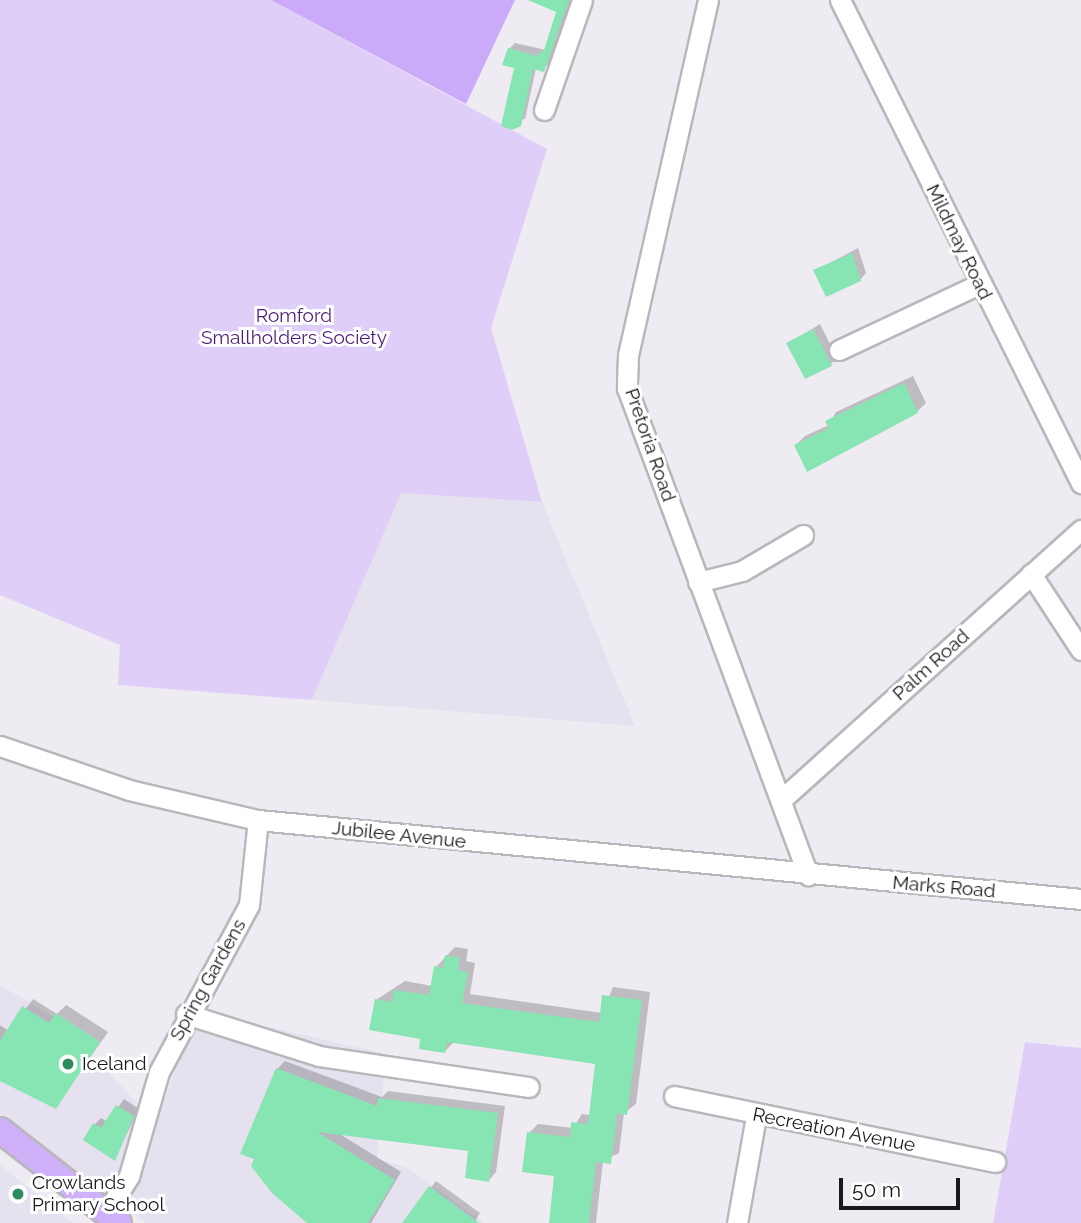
<!DOCTYPE html>
<html>
<head>
<meta charset="utf-8">
<style>
	body { margin:0 }
	#map { position:relative; width:1081px; height:1223px; overflow:hidden; background:#eeecf2; font-family:Raleway,sans-serif }
	div>[style] { position:absolute }
	.built>* { inset:0; background:#e6e1ee }
	.green>* { inset:0; background:#dfcff8 }
	.forest>* { inset:0; background:#caaaf9 }
	.shadow>* { inset:0; background:#0003 }
	.building>* { inset:0; background:#87e5b3 }
	.roads { filter:drop-shadow(2px 0 #b9b7bc) drop-shadow(-2px 0 #b9b7bc) drop-shadow(0 2px #b9b7bc) drop-shadow(0 -2px #b9b7bc) }
	.minor>* { height:19px; margin:-9.5px; padding:0 9.5px; transform-origin:9.5px; border-radius:9.5px; background:#fff }
	.major>* { height:24px; margin:-12px; padding:0 12px; transform-origin:12px; border-radius:12px; background:#d0b0f8 }
	.dots>* { width:19px; height:19px; translate:-50% -50%; box-sizing:border-box; border:4px solid #fff; border-radius:50% }
	span { translate:-50% -50%; white-space:nowrap; text-align:center; line-height:1.15; -webkit-text-stroke:6px #fff; paint-order:stroke }
	.street-label { font-size:19px; color:#19181a }
	.park-label { font-size:19px; color:#4a1d76 }
	.poi-label { font-size:19px; color:#19181a }
	.left { translate:0 -50%; text-align:left }
	.scale { position:absolute; left:839px; top:1178px; width:121px; height:32px; box-sizing:border-box; border:4px solid #19181a; border-top:0; padding-left:9px; font-size:21px; line-height:24px; white-space:nowrap; color:#19181a; -webkit-text-stroke:5px #fff; paint-order:stroke }
</style>
</head>
<body>
<div id="map">
	<div class="built">
		<i style="clip-path:polygon(401px 493px,542px 502px,635px 726px,312px 700px)"></i>
		<i style="clip-path:polygon(0 985px,56px 1018px,147px 1113px,106px 1213px,0 1130px)"></i>
		<i style="clip-path:polygon(208px 1013px,386px 1054px,377px 1159px,408px 1168px,484px 1223px,146px 1223px,127px 1209px,190px 1027px)"></i>
		<i style="clip-path:polygon(0 1165px,73px 1223px,0 1223px)"></i>
	</div>
	<div class="green">
		<i style="clip-path:polygon(0 0,271px 0,547px 149px,491px 328px,542px 502px,401px 493px,312px 700px,118px 685px,120px 645px,0 595px)"></i>
		<i style="clip-path:polygon(1025px 1042px,1081px 1048px,1081px 1223px,993px 1223px)"></i>
	</div>
	<div class="forest">
		<i style="clip-path:polygon(271px 0,515px 0,466px 104px)"></i>
	</div>
	<div class="shadow">
		<i style="clip-path:polygon(529px 0,571px 0,549px 65px,536px 68px,525px 119px,503px 124px,516px 67px,509px 49px,515px 43px,546px 50px,558px 11px)"></i>
		<i style="clip-path:polygon(858px 248px,866px 273px,860px 280px,815px 271px)"></i>
		<i style="clip-path:polygon(820px 324px,837px 358px,831px 364px,789px 343px)"></i>
		<i style="clip-path:polygon(913px 376px,926px 403px,917px 412px,808px 469px,796px 445px,805px 436px,829px 425px,836px 412px)"></i>
		<i style="clip-path:polygon(455px 947px,468px 949px,466px 961px,475px 963px,470px 994px,602px 1013px,613px 987px,650px 992px,636px 1104px,624px 1113px,619px 1153px,603px 1161px,596px 1223px,552px 1223px,556px 1174px,529px 1133px,538px 1124px,573px 1128px,582px 1114px,590px 1115px,597px 1062px,454px 1042px,444px 1052px,376px 1000px,405px 981px,432px 986px,436px 967px)"></i>
		<i style="clip-path:polygon(33px 999px,57px 1014px,66px 1005px,108px 1032px,56px 1107px,0 1080px,0 1025px,9px 1031px)"></i>
		<i style="clip-path:polygon(285px 1061px,382px 1097px,388px 1091px,505px 1106px,496px 1172px,489px 1180px,470px 1150px,338px 1133px,401px 1172px,371px 1223px,308px 1223px,277px 1069px)"></i>
		<i style="clip-path:polygon(124px 1099px,139px 1109px,115px 1158px,95px 1124px,101px 1118px,108px 1122px)"></i>
		<i style="clip-path:polygon(436px 1181px,480px 1213px,474px 1223px,404px 1223px)"></i>
	</div>
	<div class="building">
		<i style="clip-path:polygon(528px 0,569px 0,544px 72px,533px 69px,521px 126px,512px 130px,501px 126px,514px 68px,502px 65px,508px 48px,536px 56px,544px 50px,556px 12px)"></i>
		<i style="clip-path:polygon(852px 253px,861px 281px,826px 297px,813px 270px)"></i>
		<i style="clip-path:polygon(813px 329px,832px 366px,805px 379px,786px 343px)"></i>
		<i style="clip-path:polygon(904px 383px,918px 413px,807px 472px,794px 445px,829px 428px,825px 421px)"></i>
		<i style="clip-path:polygon(445px 955px,460px 958px,458px 970px,468px 972px,462px 1003px,599px 1022px,602px 995px,642px 1000px,627px 1115px,617px 1113px,611px 1164px,596px 1162px,589px 1223px,549px 1223px,554px 1176px,522px 1172px,527px 1132px,570px 1137px,571px 1122px,588px 1124px,595px 1064px,447px 1042px,445px 1053px,419px 1049px,420px 1039px,369px 1030px,375px 999px,392px 1002px,394px 990px,429px 995px,434px 966px,443px 968px)"></i>
		<i style="clip-path:polygon(22px 1006px,49px 1023px,56px 1013px,100px 1042px,56px 1109px,0 1081px,0 1041px)"></i>
		<i style="clip-path:polygon(276px 1068px,377px 1106px,378px 1098px,498px 1113px,489px 1182px,465px 1178px,468px 1151px,317px 1132px,395px 1180px,368px 1223px,307px 1223px,272px 1193px,251px 1166px,254px 1159px,240px 1154px)"></i>
		<i style="clip-path:polygon(116px 1105px,134px 1116px,115px 1161px,83px 1140px,93px 1123px,101px 1128px)"></i>
		<i style="clip-path:polygon(429px 1186px,479px 1223px,402px 1223px)"></i>
	</div>
	<div class="roads">
		<div class="minor">
			<i style="left:708px;top:0;width:364px;rotate:102.7deg"></i>
			<i style="left:628px;top:355px;width:33px;rotate:92deg"></i>
			<i style="left:627px;top:388px;width:520px;rotate:69.61deg"></i>
			<i style="left:840px;top:0;width:540px;rotate:63.48deg"></i>
			<i style="left:544px;top:110px;width:116px;rotate:-70.9deg"></i>
			<i style="left:839px;top:350px;width:155px;rotate:-25.2deg"></i>
			<i style="left:1031px;top:574px;width:91px;rotate:56.7deg"></i>
			<i style="left:698px;top:582px;width:45px;rotate:-14deg"></i>
			<i style="left:742px;top:571px;width:71px;rotate:-30.5deg"></i>
			<i style="left:0;top:746px;width:136px;rotate:18.8deg"></i>
			<i style="left:129px;top:790px;width:132px;rotate:13.1deg"></i>
			<i style="left:258px;top:820px;width:827px;rotate:5.48deg"></i>
			<i style="left:781px;top:800px;width:404px;rotate:-42deg"></i>
			<i style="left:186px;top:1014px;width:139px;rotate:17.5deg"></i>
			<i style="left:319px;top:1056px;width:212px;rotate:8.4deg"></i>
			<i style="left:674px;top:1096px;width:328px;rotate:11.6deg"></i>
			<i style="left:106px;top:1213px;width:44px;rotate:-58.1deg"></i>
			<i style="left:129px;top:1176px;width:108px;rotate:-73.9deg"></i>
			<i style="left:159px;top:1072px;width:190px;rotate:-61.7deg"></i>
			<i style="left:249px;top:905px;width:85px;rotate:-84deg"></i>
			<i style="left:737px;top:1223px;width:109px;rotate:-79.9deg"></i>
		</div>
		<div class="major">
			<i style="left:0;top:1130px;width:151px;rotate:38deg"></i>
		</div>
	</div>
	<div class="dots">
		<i style="left:68px;top:1064px;background:#318b61"></i>
		<i style="left:18px;top:1194px;background:#318b61"></i>
	</div>
	<div class="street-label">
		<span style="left:959px;top:242px;rotate:64deg">Mildmay Road</span>
		<span style="left:650px;top:445px;rotate:71deg">Pretoria Road</span>
		<span style="left:931px;top:665px;rotate:-42deg">Palm Road</span>
		<span style="left:399px;top:835px;rotate:6deg">Jubilee Avenue</span>
		<span style="left:944px;top:887px;rotate:5deg">Marks Road</span>
		<span style="left:208px;top:980px;rotate:-61deg">Spring Gardens</span>
		<span style="left:834px;top:1130px;rotate:11deg">Recreation Avenue</span>
	</div>
	<div class="park-label">
		<span style="left:294px;top:327px">Romford<br>Smallholders Society</span>
	</div>
	<div class="poi-label">
		<span class="left" style="left:82px;top:1064px">Iceland</span>
		<span class="left" style="left:32px;top:1194px">Crowlands<br>Primary School</span>
	</div>
	<div class="scale">50 m</div>
</div>
</body>
</html>
